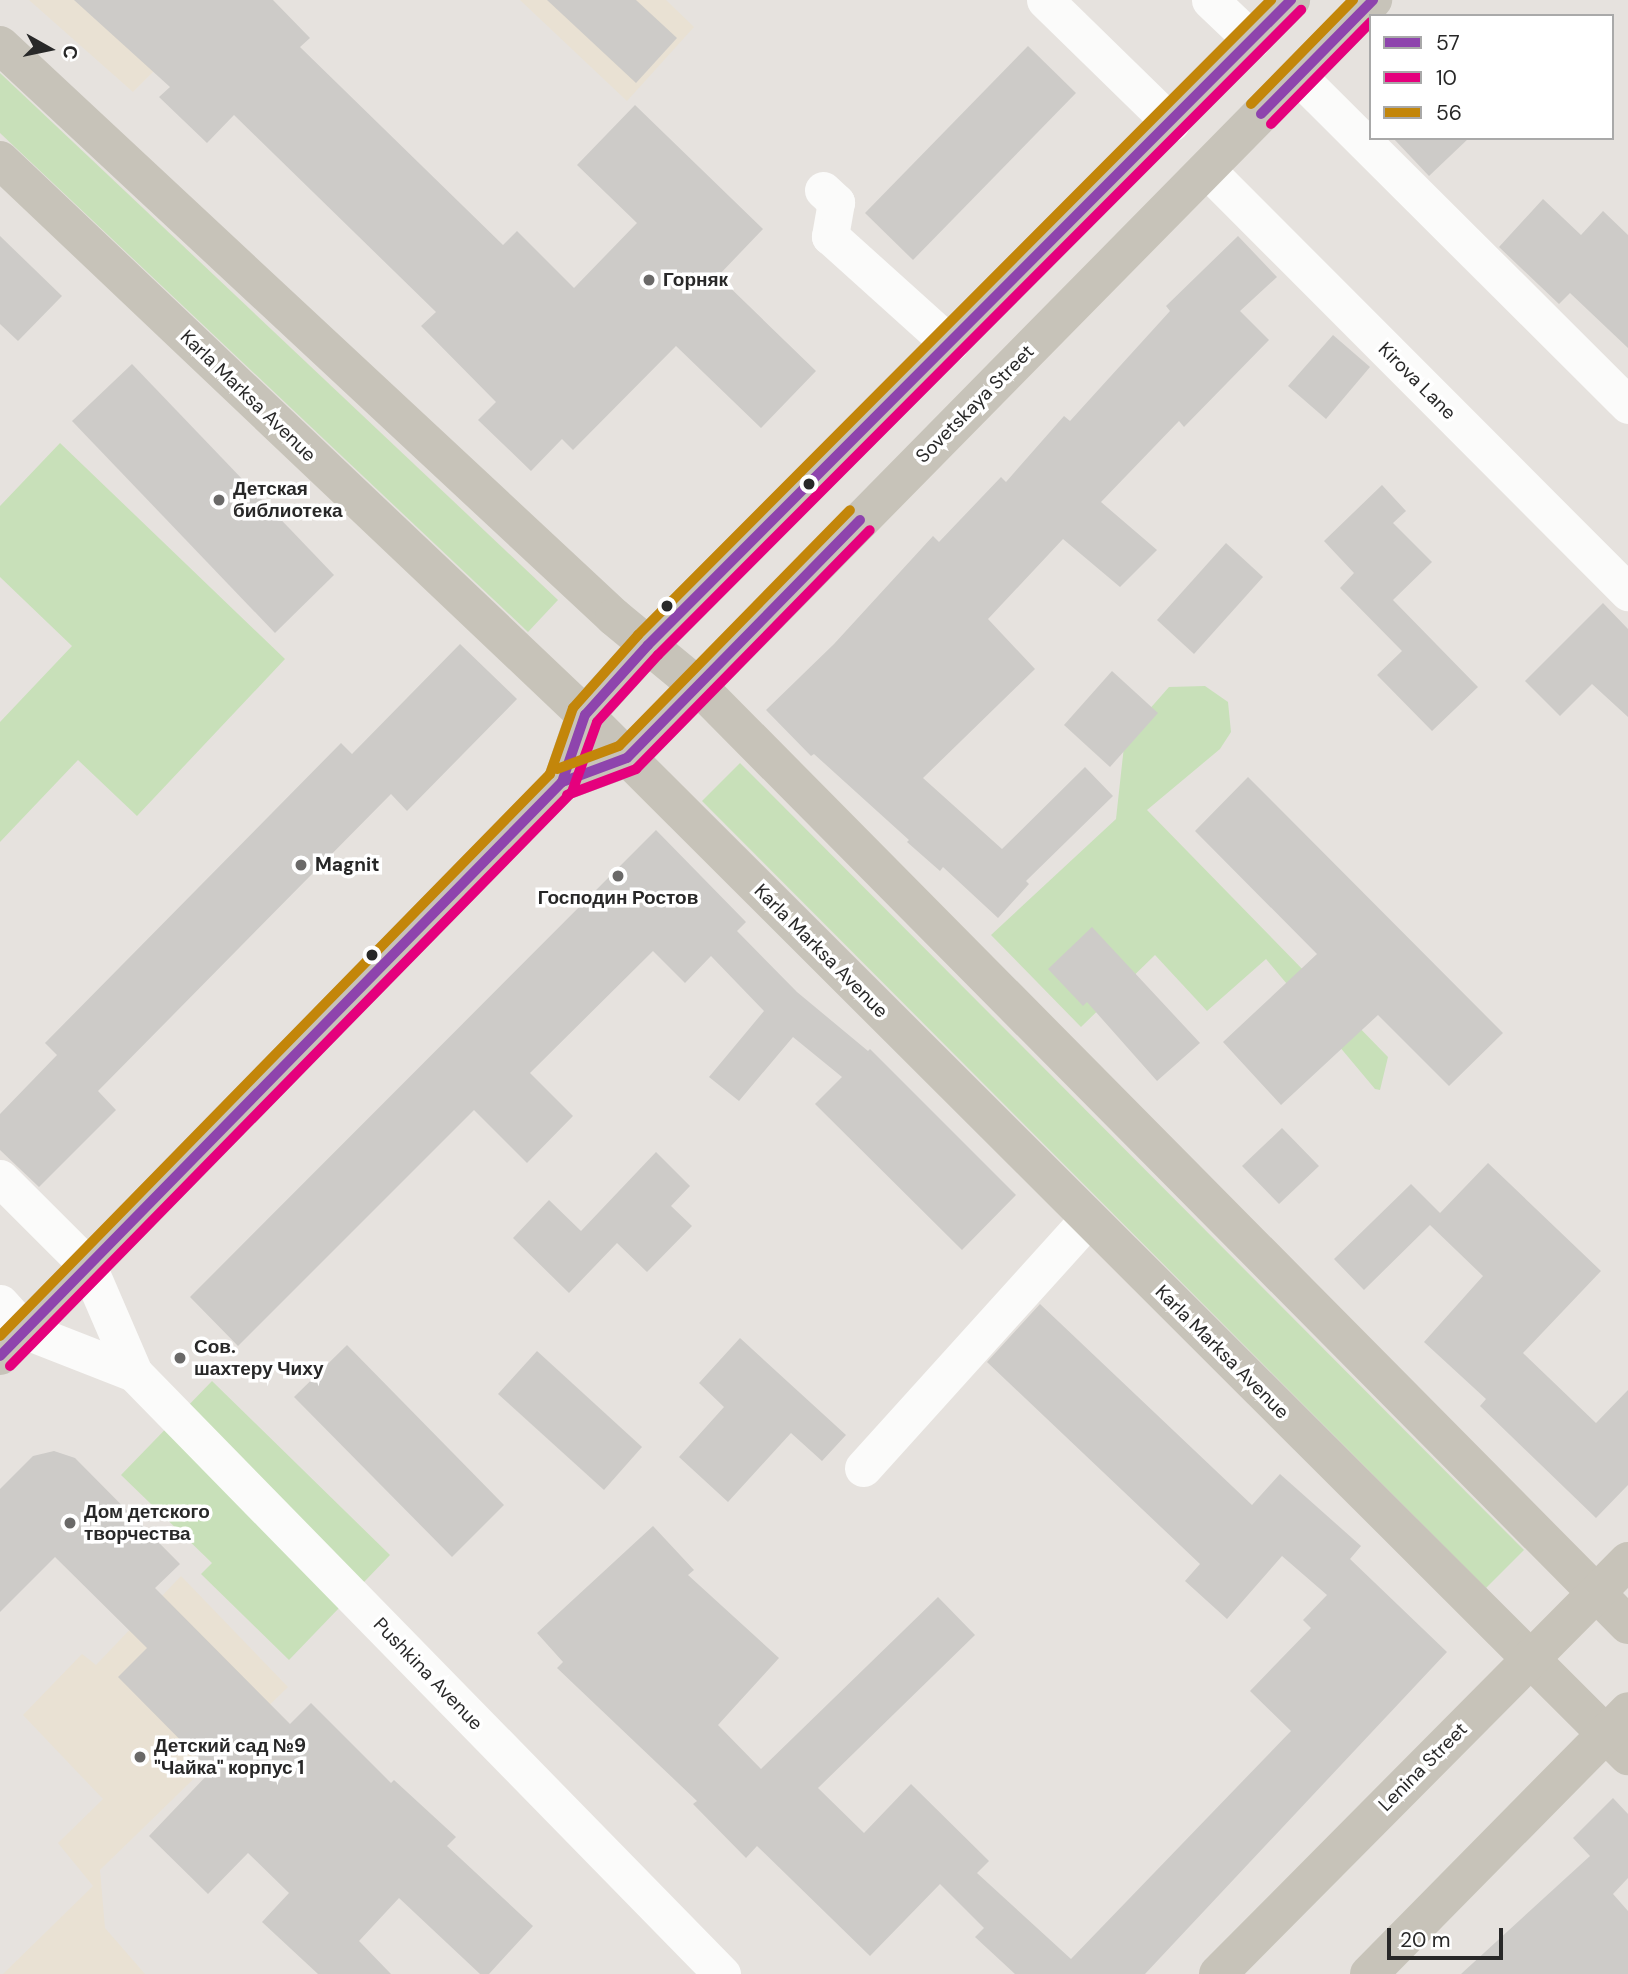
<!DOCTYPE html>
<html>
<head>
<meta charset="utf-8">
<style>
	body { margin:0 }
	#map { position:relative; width:1628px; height:1974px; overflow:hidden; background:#e6e2de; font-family:"DM Sans",sans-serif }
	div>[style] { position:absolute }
	.education>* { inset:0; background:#e9e1d3 }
	.green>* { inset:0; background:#c8e0b9 }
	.building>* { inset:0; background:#cdcbc8 }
	.minor>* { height:37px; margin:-18.5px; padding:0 18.5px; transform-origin:18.5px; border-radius:18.5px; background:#fbfbfa }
	.major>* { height:38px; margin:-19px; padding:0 19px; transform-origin:19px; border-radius:19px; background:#c7c3b9 }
	.bus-1>* { height:10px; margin:-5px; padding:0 5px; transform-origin:5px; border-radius:5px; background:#8e44ad }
	.bus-2>* { height:10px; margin:-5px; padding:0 5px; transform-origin:5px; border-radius:5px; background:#e5007d }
	.bus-3>* { height:10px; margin:-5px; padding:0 5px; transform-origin:5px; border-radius:5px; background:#c3860a }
	.dots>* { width:19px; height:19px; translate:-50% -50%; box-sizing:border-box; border:4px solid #fff; border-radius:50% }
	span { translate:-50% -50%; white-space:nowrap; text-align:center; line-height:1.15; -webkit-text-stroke:7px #fff; paint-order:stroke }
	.poi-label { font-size:19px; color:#282828; font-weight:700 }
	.left { translate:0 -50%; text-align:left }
	.street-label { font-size:19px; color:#282828 }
	.legend { position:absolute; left:1369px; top:14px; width:245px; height:126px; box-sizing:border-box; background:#fff; border:2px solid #a9a9a9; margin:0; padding:9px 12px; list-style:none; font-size:21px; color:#282828 }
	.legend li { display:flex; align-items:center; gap:14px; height:35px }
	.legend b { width:35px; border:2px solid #a9a9a9 }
	.north { position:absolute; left:14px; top:14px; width:70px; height:70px; -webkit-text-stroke:5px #fff; paint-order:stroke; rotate:99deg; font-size:19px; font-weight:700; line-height:28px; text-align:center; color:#282828 }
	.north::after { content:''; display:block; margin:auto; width:24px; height:32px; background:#282828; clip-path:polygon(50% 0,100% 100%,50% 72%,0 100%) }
	.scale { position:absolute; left:1387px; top:1928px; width:116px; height:32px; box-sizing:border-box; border:4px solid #282828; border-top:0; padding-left:9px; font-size:21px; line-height:24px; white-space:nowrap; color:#282828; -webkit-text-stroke:5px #fff; paint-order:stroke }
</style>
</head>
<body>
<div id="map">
	<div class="education">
		<i style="clip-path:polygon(29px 0,225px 0,133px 92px)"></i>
		<i style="clip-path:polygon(520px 0,666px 0,694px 27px,627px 101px)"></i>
		<i style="clip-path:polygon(181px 1576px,288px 1687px,100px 1870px,105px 1928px,145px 1974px,3px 1974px,93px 1886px,58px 1843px,103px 1799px,23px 1715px,82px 1654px,96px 1665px)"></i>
	</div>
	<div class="green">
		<i style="clip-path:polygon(0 73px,558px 600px,528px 632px,0 133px)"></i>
		<i style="clip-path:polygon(60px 443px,285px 659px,137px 816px,78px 760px,0 842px,0 722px,72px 646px,0 577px,0 506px)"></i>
		<i style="clip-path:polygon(1205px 686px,1228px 702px,1231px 732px,1220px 749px,1147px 810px,1388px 1057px,1380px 1090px,1375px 1089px,1266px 959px,1207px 1011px,1155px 955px,1081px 1027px,991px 935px,1116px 819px,1125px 737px,1169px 687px)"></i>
		<i style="clip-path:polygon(740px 763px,1524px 1550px,1486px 1588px,702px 801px)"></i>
		<i style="clip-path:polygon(212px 1381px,390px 1555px,289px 1660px,201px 1574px,212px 1563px,121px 1475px)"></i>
	</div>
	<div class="building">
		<i style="clip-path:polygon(74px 0,273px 0,310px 38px,300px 47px,503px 245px,517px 231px,574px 288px,637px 223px,577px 165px,635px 105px,763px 229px,718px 276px,816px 371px,761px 428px,676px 346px,573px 450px,562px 439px,531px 471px,478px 420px,496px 402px,421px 326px,436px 312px,234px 115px,207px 143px,159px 97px,170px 87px)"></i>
		<i style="clip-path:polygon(547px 0,636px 0,677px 38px,636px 83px)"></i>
		<i style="clip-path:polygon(1028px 46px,1076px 93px,913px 260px,865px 213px)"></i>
		<i style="clip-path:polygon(1393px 138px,1469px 138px,1429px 176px)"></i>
		<i style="clip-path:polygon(1543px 199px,1581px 235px,1603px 211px,1628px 235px,1628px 348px,1570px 293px,1559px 304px,1499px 247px)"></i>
		<i style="clip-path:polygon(0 236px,62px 296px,18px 341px,0 324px)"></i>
		<i style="clip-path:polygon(1238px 236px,1277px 277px,1240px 311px,1269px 340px,1184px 427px,1179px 421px,1101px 502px,1157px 550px,1120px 587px,1063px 539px,988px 619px,1035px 669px,923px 778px,1002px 849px,1085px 767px,1113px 796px,1026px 881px,1029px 884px,998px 918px,943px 867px,940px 871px,907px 842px,909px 840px,814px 754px,811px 756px,766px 710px,834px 644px,933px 536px,939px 542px,1001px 477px,1006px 482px,1064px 416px,1070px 421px,1170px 311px,1166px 306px)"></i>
		<i style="clip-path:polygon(1333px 335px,1370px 367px,1326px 419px,1288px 386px)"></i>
		<i style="clip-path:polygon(132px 364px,334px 575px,275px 633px,72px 421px)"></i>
		<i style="clip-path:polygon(1382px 485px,1406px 511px,1393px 523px,1432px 562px,1393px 600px,1478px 687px,1432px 731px,1377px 675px,1402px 651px,1340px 588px,1354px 573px,1324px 541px)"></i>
		<i style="clip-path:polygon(1226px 543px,1263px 577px,1194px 654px,1157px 620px)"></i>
		<i style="clip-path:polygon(1603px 603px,1628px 629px,1628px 717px,1592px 684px,1560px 716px,1525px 681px)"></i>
		<i style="clip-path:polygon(460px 644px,517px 699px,407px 811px,391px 794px,98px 1091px,116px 1110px,39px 1187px,0 1150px,0 1114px,57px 1055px,45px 1043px,341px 743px,352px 754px)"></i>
		<i style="clip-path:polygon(1112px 671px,1158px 713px,1110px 767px,1064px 725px)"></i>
		<i style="clip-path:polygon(1248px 777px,1503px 1033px,1449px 1086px,1378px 1015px,1281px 1105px,1223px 1042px,1317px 954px,1195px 831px)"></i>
		<i style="clip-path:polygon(656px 830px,746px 922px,737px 931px,797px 992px,868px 1051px,870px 1049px,1016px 1195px,962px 1250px,815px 1104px,842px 1077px,793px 1037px,739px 1101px,709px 1077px,764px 1011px,711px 956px,685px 983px,653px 951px,530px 1073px,573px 1116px,527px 1163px,474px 1110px,238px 1346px,190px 1297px)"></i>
		<i style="clip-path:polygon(1092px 927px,1200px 1043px,1157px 1081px,1087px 1002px,1083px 1006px,1048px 969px)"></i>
		<i style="clip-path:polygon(1282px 1128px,1319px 1166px,1279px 1204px,1242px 1166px)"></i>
		<i style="clip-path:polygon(656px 1152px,690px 1186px,671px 1206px,692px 1226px,647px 1272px,617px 1243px,569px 1293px,513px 1238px,549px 1200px,581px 1231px)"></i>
		<i style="clip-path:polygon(1488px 1163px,1601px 1271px,1523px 1353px,1596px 1423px,1628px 1390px,1628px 1485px,1596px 1518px,1480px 1406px,1486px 1399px,1424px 1342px,1483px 1276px,1430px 1225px,1364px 1290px,1334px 1259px,1411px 1184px,1440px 1213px)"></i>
		<i style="clip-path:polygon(1040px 1304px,1252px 1505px,1280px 1474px,1361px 1546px,1350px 1559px,1447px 1652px,1145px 1974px,1015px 1974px,975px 1937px,984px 1928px,940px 1884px,870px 1956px,757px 1846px,746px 1858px,693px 1804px,697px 1801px,557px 1668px,563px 1662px,537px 1633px,653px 1526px,694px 1570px,688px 1575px,779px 1658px,718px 1725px,761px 1769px,938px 1597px,975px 1635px,818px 1788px,864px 1833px,911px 1784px,989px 1861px,977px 1873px,1071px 1959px,1291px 1731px,1250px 1691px,1311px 1628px,1303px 1620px,1327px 1595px,1282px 1556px,1227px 1619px,1185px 1581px,1200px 1564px,987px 1362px)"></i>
		<i style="clip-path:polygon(740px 1338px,846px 1435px,822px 1461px,791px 1433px,728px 1502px,679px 1457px,724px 1407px,699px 1383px)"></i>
		<i style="clip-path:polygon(347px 1345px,504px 1505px,452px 1557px,294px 1397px)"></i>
		<i style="clip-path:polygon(537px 1351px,642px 1447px,604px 1490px,498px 1394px)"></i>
		<i style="clip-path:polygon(54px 1451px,75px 1458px,180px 1564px,155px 1588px,290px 1724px,311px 1703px,391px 1783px,394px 1780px,456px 1837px,447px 1846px,533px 1926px,489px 1974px,480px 1974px,399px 1898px,359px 1941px,391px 1974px,318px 1974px,262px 1922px,289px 1893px,248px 1853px,208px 1894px,149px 1836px,211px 1771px,118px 1677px,147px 1648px,55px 1557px,0 1612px,0 1489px,33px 1456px)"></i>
		<i style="clip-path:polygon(1613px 1798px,1628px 1814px,1628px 1878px,1613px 1894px,1628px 1911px,1628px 1974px,1461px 1974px,1590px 1856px,1573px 1838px)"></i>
	</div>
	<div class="minor">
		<i style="left:1045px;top:0;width:176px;rotate:44.3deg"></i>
		<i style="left:1210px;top:0;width:58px;rotate:43.6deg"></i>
		<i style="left:1298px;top:76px;width:466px;rotate:44.9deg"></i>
		<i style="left:1206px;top:169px;width:598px;rotate:45.07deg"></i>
		<i style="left:823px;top:190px;width:18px;rotate:43deg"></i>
		<i style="left:836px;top:202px;width:35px;rotate:100deg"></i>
		<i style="left:830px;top:236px;width:161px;rotate:42deg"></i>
		<i style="left:0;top:1178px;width:124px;rotate:45deg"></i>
		<i style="left:88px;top:1266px;width:116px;rotate:66.7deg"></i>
		<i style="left:134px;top:1373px;width:841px;rotate:45.63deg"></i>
		<i style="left:0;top:1303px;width:36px;rotate:48deg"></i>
		<i style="left:24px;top:1330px;width:118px;rotate:21.4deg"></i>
		<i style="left:863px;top:1468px;width:336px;rotate:-47.9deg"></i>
	</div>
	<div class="major">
		<i style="left:0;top:45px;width:839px;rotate:42.97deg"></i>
		<i style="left:614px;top:617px;width:110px;rotate:39.5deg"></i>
		<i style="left:699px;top:687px;width:1320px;rotate:45.28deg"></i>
		<i style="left:0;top:160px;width:806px;rotate:43.49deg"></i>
		<i style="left:585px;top:715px;width:1474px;rotate:44.95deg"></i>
		<i style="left:562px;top:782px;width:69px;rotate:-20.3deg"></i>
		<i style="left:627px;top:758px;width:1064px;rotate:-45.46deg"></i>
		<i style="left:0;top:1356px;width:803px;rotate:-45.61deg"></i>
		<i style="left:562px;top:782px;width:71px;rotate:-71.1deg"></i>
		<i style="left:585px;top:715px;width:94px;rotate:-48deg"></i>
		<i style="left:648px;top:645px;width:911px;rotate:-45.09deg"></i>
		<i style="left:1218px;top:1974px;width:582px;rotate:-45.21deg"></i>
		<i style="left:1369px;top:1974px;width:369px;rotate:-45.4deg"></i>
	</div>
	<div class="bus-1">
		<i style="left:1261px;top:114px;width:160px;rotate:-45.5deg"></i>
		<i style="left:562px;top:782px;width:69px;rotate:-20.3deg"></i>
		<i style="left:627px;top:758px;width:333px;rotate:-45.6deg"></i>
		<i style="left:0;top:1356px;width:803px;rotate:-45.61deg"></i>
		<i style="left:562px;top:782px;width:71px;rotate:-71.1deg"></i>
		<i style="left:585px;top:715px;width:94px;rotate:-48deg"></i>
		<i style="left:648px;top:645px;width:911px;rotate:-45.09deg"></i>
	</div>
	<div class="bus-2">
		<i style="left:1271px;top:124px;width:143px;rotate:-45.6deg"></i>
		<i style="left:567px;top:795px;width:74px;rotate:-20.6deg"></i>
		<i style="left:636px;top:769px;width:334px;rotate:-45.6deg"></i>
		<i style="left:10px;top:1366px;width:803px;rotate:-45.61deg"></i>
		<i style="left:572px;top:792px;width:74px;rotate:-70.3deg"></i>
		<i style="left:597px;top:722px;width:91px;rotate:-47.7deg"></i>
		<i style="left:658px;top:655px;width:911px;rotate:-45.09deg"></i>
	</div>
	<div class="bus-3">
		<i style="left:1251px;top:104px;width:146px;rotate:-45.6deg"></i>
		<i style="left:557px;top:769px;width:66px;rotate:-20.4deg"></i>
		<i style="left:619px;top:746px;width:330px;rotate:-45.6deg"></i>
		<i style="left:0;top:1336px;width:786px;rotate:-45.62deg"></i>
		<i style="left:550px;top:774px;width:70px;rotate:-70.8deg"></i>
		<i style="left:573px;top:708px;width:98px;rotate:-48.3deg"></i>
		<i style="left:638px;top:635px;width:897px;rotate:-45.09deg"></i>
	</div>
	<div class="dots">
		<i style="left:649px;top:280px;background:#6a6968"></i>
		<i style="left:809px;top:484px;background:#282828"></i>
		<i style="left:219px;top:500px;background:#6a6968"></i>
		<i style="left:667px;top:606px;background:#282828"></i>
		<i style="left:301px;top:865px;background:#6a6968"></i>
		<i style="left:618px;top:876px;background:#6a6968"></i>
		<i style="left:372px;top:955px;background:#282828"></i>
		<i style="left:180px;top:1358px;background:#6a6968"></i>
		<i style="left:70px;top:1523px;background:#6a6968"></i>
		<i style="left:140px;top:1757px;background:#6a6968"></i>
	</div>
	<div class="poi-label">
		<span class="left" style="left:663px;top:280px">Горняк</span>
		<span class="left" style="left:233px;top:500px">Детская<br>библиотека</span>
		<span class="left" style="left:315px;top:865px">Magnit</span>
		<span style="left:618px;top:898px">Господин Ростов</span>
		<span class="left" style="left:194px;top:1358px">Сов.<br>шахтеру Чиху</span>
		<span class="left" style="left:84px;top:1523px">Дом детского<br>творчества</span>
		<span class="left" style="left:154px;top:1757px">Детский сад №9<br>"Чайка" корпус 1</span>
	</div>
	<div class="street-label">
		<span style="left:1417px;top:381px;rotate:45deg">Kirova Lane</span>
		<span style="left:248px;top:396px;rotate:44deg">Karla Marksa Avenue</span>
		<span style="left:975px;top:404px;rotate:-45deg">Sovetskaya Street</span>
		<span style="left:821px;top:951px;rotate:45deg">Karla Marksa Avenue</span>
		<span style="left:1222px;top:1352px;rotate:45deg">Karla Marksa Avenue</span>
		<span style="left:428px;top:1674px;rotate:46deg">Pushkina Avenue</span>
		<span style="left:1423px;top:1767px;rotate:-45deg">Lenina Street</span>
	</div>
	<ul class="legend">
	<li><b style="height:9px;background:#8e44ad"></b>57</li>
	<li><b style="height:9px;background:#e5007d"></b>10</li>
	<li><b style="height:9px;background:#c3860a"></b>56</li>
	</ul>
	<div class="north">С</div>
	<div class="scale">20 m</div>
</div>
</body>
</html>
